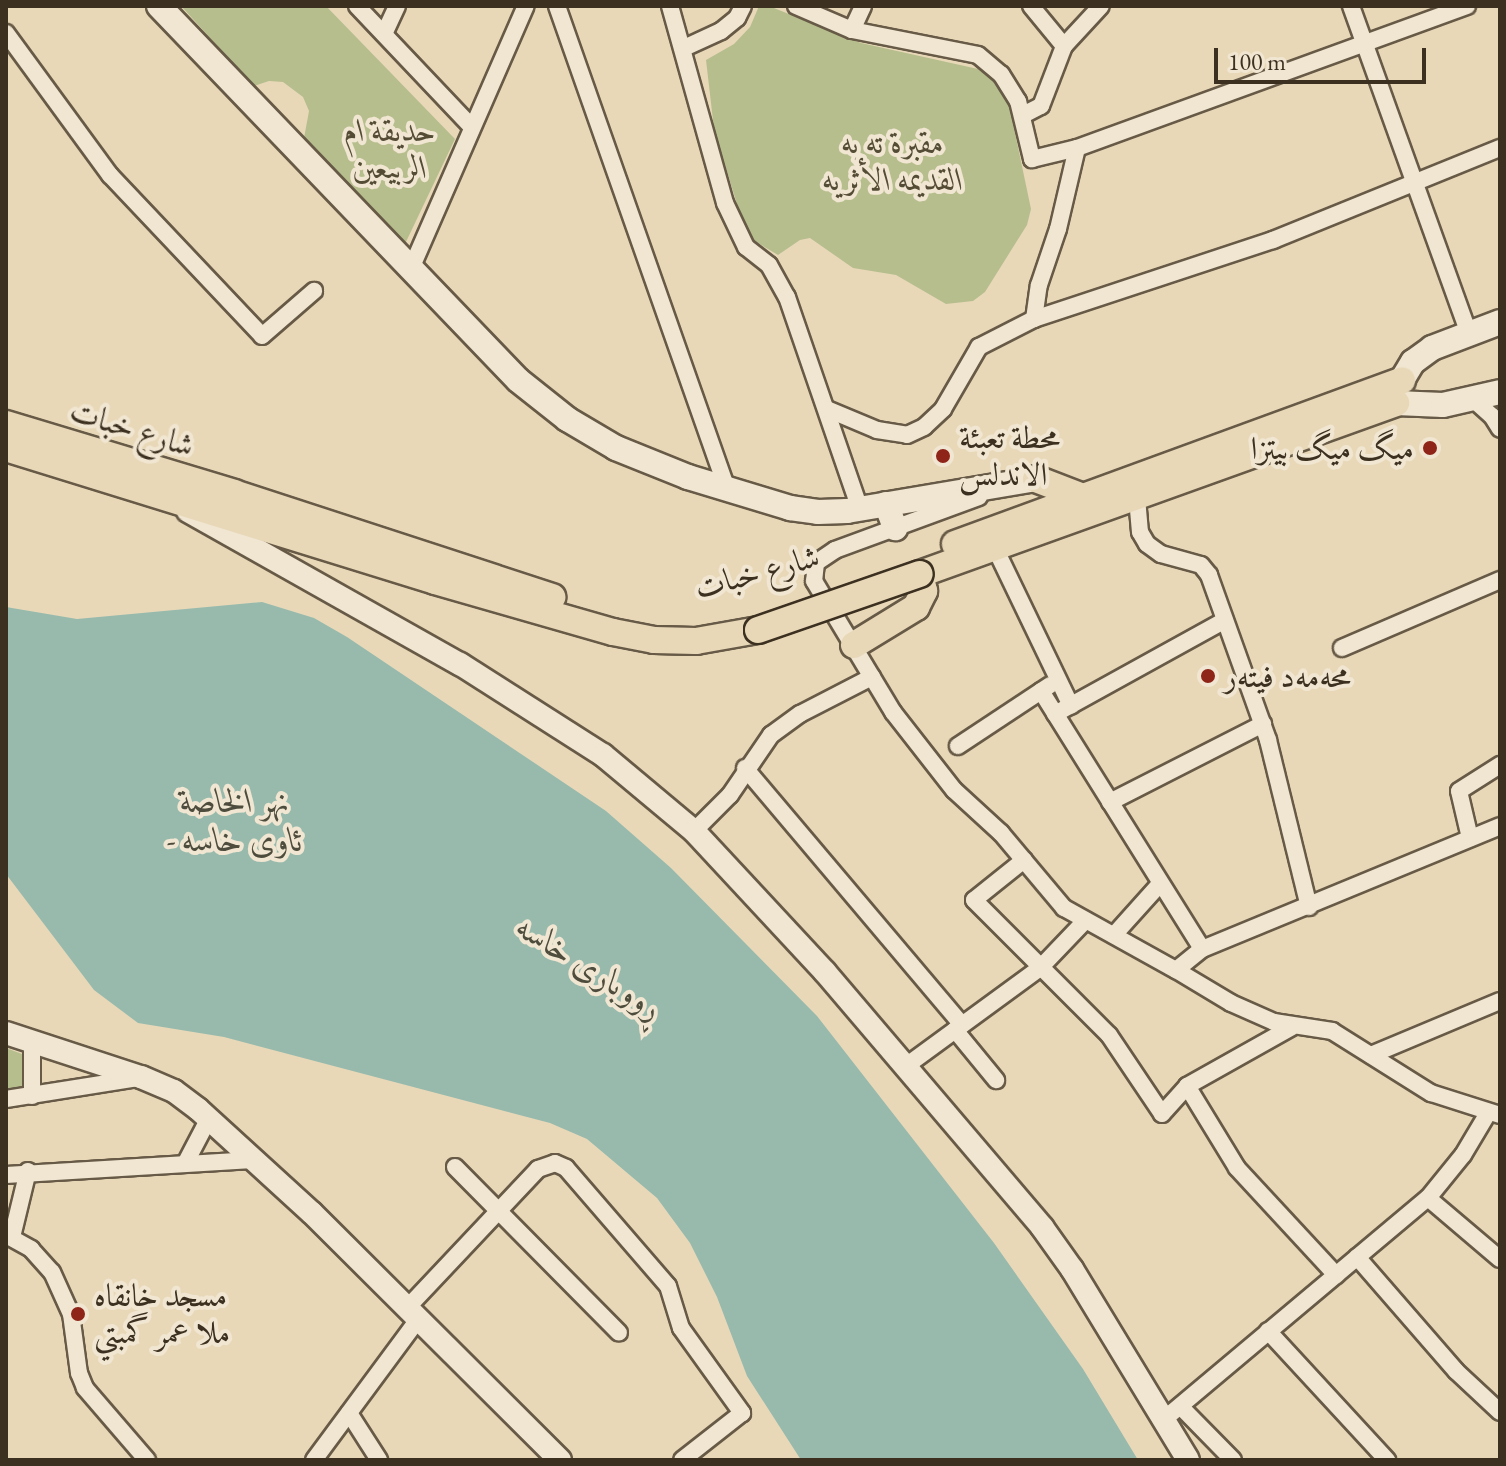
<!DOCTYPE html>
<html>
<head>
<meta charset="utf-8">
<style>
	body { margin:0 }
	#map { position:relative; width:1506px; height:1466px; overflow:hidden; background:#e8d8b8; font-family:"EB Garamond",Amiri,serif }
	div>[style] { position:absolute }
	.green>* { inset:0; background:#b7be8e }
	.water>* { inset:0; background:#97baad }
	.roads { filter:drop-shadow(2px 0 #675a46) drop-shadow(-2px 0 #675a46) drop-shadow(0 2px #675a46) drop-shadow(0 -2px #675a46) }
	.minor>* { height:16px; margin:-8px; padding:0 8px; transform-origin:8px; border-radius:8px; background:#f0e6d1 }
	.tertiary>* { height:22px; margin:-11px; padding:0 11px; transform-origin:11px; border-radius:11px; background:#f0e6d1 }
	.secondary>* { height:24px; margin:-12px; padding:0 12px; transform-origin:12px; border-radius:12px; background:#f0e6d1 }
	.primary>* { height:26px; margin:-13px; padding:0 13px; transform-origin:13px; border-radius:13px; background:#e8d8b8 }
	.bridges { filter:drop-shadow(2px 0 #3c3020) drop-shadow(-2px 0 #3c3020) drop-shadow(0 2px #3c3020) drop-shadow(0 -2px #3c3020) }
	.primary-bridge>* { height:26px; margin:-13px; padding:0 13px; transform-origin:13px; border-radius:13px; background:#e8d8b8 }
	.dots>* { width:22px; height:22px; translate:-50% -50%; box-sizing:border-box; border:4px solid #f0e6d1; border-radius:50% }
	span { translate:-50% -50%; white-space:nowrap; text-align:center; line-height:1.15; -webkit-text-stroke:8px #f0e6d1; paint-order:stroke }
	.park-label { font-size:32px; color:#554c36; font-style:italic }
	.street-label { font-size:32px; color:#3c3020 }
	.poi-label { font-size:32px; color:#3c3020 }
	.left { translate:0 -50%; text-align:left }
	.right { translate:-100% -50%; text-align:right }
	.water-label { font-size:34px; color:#4e4c3c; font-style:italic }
	.frame { position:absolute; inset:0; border:8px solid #3c3020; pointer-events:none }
	.scale { position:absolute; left:1214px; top:48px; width:212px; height:36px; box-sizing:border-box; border:4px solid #3c3020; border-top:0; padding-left:10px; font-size:24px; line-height:28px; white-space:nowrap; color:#3c3020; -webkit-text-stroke:6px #f0e6d1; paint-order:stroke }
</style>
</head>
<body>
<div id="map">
	<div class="green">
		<i style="clip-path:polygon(181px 6px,326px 6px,455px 139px,405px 244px,304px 138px,309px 111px,303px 97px,283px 82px,269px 81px,254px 86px)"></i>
		<i style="clip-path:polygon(759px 6px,769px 6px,861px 43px,978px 69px,993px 81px,1009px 104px,1031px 209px,1027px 225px,985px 292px,973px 301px,946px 304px,896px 275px,853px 268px,810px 238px,800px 240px,778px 255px,753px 240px,740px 214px,714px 129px,706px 60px,734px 44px,750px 27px)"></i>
		<i style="clip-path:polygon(6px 1048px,22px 1054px,23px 1087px,6px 1090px)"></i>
	</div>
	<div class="water">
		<i style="clip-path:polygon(262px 602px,314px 618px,347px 637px,606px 811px,671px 868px,817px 1016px,994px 1243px,1083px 1369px,1138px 1460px,801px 1460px,747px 1376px,717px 1297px,690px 1243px,657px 1198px,587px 1139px,550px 1123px,224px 1037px,138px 1023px,94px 990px,6px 874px,6px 607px,77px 619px)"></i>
	</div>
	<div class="roads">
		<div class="minor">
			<i style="left:357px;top:6px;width:166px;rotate:46.5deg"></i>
			<i style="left:557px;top:6px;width:512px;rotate:70.61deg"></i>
			<i style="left:670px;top:6px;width:205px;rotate:74.4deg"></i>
			<i style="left:725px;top:203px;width:49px;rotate:64.5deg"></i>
			<i style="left:746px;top:247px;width:29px;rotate:38deg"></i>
			<i style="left:769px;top:265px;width:37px;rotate:61deg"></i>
			<i style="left:787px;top:297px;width:224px;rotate:71deg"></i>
			<i style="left:796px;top:6px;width:61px;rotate:23.2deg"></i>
			<i style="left:852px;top:30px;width:128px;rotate:11.2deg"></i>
			<i style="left:978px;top:55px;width:30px;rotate:40deg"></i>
			<i style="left:1001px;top:74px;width:32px;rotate:58deg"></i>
			<i style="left:1018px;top:101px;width:60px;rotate:76.4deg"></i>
			<i style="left:1032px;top:159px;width:46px;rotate:-13.7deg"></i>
			<i style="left:1031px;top:6px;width:52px;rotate:50.5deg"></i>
			<i style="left:1351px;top:6px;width:348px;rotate:70.2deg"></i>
			<i style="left:852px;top:30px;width:26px;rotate:-65deg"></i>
			<i style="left:6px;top:33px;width:176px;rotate:53.8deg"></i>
			<i style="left:110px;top:175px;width:221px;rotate:46.6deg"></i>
			<i style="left:262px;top:336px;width:69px;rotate:-40.9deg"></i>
			<i style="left:384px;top:34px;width:31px;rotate:-65deg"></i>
			<i style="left:684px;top:48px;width:41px;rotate:-24.7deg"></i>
			<i style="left:721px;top:31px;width:21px;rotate:-39deg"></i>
			<i style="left:737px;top:18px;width:13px;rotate:-63deg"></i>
			<i style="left:1023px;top:115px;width:20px;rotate:-27deg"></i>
			<i style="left:1041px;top:106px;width:64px;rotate:-69deg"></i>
			<i style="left:1064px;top:46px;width:54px;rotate:-47.2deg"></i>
			<i style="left:410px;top:271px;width:289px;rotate:-66.4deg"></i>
			<i style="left:1034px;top:319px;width:34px;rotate:-82deg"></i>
			<i style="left:1039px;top:285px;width:59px;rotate:-71.3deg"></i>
			<i style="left:1058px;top:229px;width:83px;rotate:-76.8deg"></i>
			<i style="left:1077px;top:148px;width:415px;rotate:-20deg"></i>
			<i style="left:1474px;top:400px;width:24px;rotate:42deg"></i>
			<i style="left:1492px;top:416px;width:15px;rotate:58deg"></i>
			<i style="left:827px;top:409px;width:54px;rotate:22.8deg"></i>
			<i style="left:877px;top:430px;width:30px;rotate:9deg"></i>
			<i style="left:907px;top:435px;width:19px;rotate:-25deg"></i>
			<i style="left:924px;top:427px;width:26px;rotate:-43deg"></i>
			<i style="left:943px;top:409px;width:72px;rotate:-59.9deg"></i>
			<i style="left:979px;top:347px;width:62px;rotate:-27deg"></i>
			<i style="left:1034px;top:319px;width:252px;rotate:-18.3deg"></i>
			<i style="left:1273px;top:240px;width:245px;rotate:-22.1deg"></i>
			<i style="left:979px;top:497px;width:153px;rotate:159.8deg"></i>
			<i style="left:835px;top:550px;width:23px;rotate:146deg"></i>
			<i style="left:816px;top:563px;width:18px;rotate:96deg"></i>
			<i style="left:814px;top:581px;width:153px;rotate:58.9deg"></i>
			<i style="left:893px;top:712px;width:99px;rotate:52deg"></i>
			<i style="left:954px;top:790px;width:64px;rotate:42.5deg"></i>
			<i style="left:1001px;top:833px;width:98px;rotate:50deg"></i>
			<i style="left:1064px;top:908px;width:128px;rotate:29deg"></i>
			<i style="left:1137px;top:498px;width:34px;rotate:85deg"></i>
			<i style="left:1140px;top:532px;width:14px;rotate:60deg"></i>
			<i style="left:1147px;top:544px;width:17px;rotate:36deg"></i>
			<i style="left:1161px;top:554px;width:41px;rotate:15.4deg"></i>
			<i style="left:1201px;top:565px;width:13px;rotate:51deg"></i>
			<i style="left:1209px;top:575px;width:175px;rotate:70.3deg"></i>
			<i style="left:1268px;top:740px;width:172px;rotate:76.2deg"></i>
			<i style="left:995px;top:548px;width:175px;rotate:64.3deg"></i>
			<i style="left:1342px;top:648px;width:172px;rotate:-23.3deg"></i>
			<i style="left:1041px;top:691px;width:304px;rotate:58deg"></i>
			<i style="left:1202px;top:949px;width:33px;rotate:141deg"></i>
			<i style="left:1176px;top:970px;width:64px;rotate:31deg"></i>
			<i style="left:1231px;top:1003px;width:47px;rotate:23.8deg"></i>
			<i style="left:1274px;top:1022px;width:59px;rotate:8.8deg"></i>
			<i style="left:1332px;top:1031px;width:117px;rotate:32.1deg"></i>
			<i style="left:1431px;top:1093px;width:72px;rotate:17.7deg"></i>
			<i style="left:1055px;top:714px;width:194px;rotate:-28.9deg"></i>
			<i style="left:958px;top:746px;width:110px;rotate:-33.5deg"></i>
			<i style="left:745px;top:768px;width:336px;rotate:49.8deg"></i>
			<i style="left:1110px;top:802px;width:172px;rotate:-27deg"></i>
			<i style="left:694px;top:831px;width:51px;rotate:-45deg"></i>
			<i style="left:730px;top:795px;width:73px;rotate:-55.7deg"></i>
			<i style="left:771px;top:735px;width:36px;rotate:-36deg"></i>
			<i style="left:800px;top:714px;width:81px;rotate:-27.2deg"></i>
			<i style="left:1470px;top:838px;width:48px;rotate:-103.2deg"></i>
			<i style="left:1459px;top:791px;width:49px;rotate:-32.4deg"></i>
			<i style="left:1024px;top:860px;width:64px;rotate:141.3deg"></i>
			<i style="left:974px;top:900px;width:191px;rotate:45deg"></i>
			<i style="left:1109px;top:1035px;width:95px;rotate:56.1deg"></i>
			<i style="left:1162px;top:1114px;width:38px;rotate:-48deg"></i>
			<i style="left:1187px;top:1086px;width:120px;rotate:-29.3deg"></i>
			<i style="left:1114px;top:935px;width:69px;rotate:-48deg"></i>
			<i style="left:1202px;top:949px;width:322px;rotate:-22.4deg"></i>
			<i style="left:955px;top:1030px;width:65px;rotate:50.6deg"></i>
			<i style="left:1371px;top:1055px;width:140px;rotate:-22.7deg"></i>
			<i style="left:906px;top:1066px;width:166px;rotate:-36.2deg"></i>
			<i style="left:1040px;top:968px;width:64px;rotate:-46.3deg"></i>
			<i style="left:1187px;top:1086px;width:96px;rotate:58.6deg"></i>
			<i style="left:1237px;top:1168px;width:146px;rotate:47.2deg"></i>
			<i style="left:32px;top:1096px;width:55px;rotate:-90deg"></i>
			<i style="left:6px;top:1099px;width:135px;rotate:-9deg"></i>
			<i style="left:185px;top:1164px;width:50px;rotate:-62.4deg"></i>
			<i style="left:455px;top:1167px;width:233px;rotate:45.3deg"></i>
			<i style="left:6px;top:1175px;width:247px;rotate:-3.5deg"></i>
			<i style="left:1428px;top:1198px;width:94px;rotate:40.3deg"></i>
			<i style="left:6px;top:1235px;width:29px;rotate:29deg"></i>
			<i style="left:31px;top:1249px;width:31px;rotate:48deg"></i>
			<i style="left:52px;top:1272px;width:46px;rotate:65.7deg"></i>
			<i style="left:71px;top:1314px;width:60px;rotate:82.3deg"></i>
			<i style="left:79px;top:1373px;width:16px;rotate:68deg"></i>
			<i style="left:85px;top:1388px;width:95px;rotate:49.3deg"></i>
			<i style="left:12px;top:1237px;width:68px;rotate:-76.4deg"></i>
			<i style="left:1357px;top:1257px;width:151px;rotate:49deg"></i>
			<i style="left:1456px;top:1371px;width:60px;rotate:43deg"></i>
			<i style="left:408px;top:1307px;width:190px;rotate:-46.7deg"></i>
			<i style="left:538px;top:1169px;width:18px;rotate:-19deg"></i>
			<i style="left:555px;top:1163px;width:12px;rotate:24deg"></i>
			<i style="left:566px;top:1168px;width:156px;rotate:49.2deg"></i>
			<i style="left:668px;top:1286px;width:44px;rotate:72.8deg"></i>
			<i style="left:681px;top:1328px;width:105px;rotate:54.3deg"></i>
			<i style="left:742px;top:1413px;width:76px;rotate:141.9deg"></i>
			<i style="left:1268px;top:1331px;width:176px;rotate:47.3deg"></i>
			<i style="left:1181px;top:1407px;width:74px;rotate:45.5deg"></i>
			<i style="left:349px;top:1413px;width:56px;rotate:57.4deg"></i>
			<i style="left:1162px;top:1421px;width:347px;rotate:-40deg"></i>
			<i style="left:1428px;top:1198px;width:55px;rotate:-50.9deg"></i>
			<i style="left:1463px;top:1155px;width:49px;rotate:-59.2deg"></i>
			<i style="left:314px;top:1460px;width:177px;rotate:-53.5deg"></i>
		</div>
		<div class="tertiary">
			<i style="left:188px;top:511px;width:312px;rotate:29.4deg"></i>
			<i style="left:460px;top:664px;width:169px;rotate:32.5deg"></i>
			<i style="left:603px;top:755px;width:119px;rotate:39.9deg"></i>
			<i style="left:694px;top:831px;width:192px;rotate:47.1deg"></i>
			<i style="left:825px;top:972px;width:335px;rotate:49.6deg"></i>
			<i style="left:1042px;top:1227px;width:52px;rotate:54.5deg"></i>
			<i style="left:1072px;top:1269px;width:223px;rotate:58.7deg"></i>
			<i style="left:6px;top:1033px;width:142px;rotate:18.1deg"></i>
			<i style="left:141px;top:1077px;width:36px;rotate:23deg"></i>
			<i style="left:174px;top:1091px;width:30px;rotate:37deg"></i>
			<i style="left:198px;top:1109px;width:154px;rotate:42.4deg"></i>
			<i style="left:312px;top:1213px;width:350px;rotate:44.9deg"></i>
		</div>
		<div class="secondary">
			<i style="left:159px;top:6px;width:518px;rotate:46.17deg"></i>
			<i style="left:518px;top:380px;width:63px;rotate:38.5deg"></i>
			<i style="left:567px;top:419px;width:57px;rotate:30.6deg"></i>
			<i style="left:616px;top:448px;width:78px;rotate:21.9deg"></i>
			<i style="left:688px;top:477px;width:107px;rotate:16.9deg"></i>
			<i style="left:790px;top:508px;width:28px;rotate:8deg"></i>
			<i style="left:818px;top:512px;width:29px;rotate:-2deg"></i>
			<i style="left:847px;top:511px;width:192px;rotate:-9.6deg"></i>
			<i style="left:1402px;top:380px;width:21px;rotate:-59deg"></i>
			<i style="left:1413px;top:362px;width:24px;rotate:-36deg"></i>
			<i style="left:1432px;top:348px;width:73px;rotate:-20.9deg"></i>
			<i style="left:1396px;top:403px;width:47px;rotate:2.4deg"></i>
			<i style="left:1443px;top:405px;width:58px;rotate:-12.8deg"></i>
			<i style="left:886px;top:504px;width:26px;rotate:69deg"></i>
		</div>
		<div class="primary">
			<i style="left:6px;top:424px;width:238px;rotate:16.8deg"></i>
			<i style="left:234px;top:493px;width:335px;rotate:18.1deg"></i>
			<i style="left:6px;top:448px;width:449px;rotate:17.2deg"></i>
			<i style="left:435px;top:581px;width:185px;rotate:16deg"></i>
			<i style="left:613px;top:632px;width:42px;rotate:11deg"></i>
			<i style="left:654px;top:640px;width:42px;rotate:1.4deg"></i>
			<i style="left:696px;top:641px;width:63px;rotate:-10.1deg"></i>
			<i style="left:1036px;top:479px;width:50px;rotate:21deg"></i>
			<i style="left:955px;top:544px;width:476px;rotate:-20.1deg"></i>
			<i style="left:854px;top:645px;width:73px;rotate:-31.5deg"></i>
			<i style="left:916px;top:607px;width:18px;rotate:-63deg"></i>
			<i style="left:924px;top:591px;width:17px;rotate:-103deg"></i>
			<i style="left:920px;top:574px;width:506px;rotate:-19.76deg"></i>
		</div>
	</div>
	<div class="bridges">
		<div class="primary-bridge">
			<i style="left:758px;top:630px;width:171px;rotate:-19.1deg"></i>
		</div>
	</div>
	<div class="dots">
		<i style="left:1430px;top:448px;background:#8f2418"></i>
		<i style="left:943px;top:456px;background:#8f2418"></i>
		<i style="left:1208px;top:676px;background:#8f2418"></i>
		<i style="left:78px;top:1314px;background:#8f2418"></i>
	</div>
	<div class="park-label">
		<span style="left:390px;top:149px">حديقة ام<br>الربيعين</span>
		<span style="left:893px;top:161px">مقبرة ته په<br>القديمه الأثريه</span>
	</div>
	<div class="street-label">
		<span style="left:132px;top:428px;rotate:17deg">شارع خبات</span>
		<span style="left:757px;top:572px;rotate:-15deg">شارع خبات</span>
	</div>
	<div class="poi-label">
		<span class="left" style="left:959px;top:456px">محطة تعبئة<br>الاندلس</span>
		<span class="right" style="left:1414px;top:448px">ميگ ميگ بيتزا</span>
		<span class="left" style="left:1224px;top:676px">محەمەد فیتەر</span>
		<span class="left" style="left:94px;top:1314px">مسجد خانقاه<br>ملا عمر گمبتي</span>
	</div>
	<div class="water-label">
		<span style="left:235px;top:820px">نهر الخاصة<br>- ئاوی خاسە</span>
		<span style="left:590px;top:967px;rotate:32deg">ڕووباری خاسە</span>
	</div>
	<div class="frame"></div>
	<div class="scale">100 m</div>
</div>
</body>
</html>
